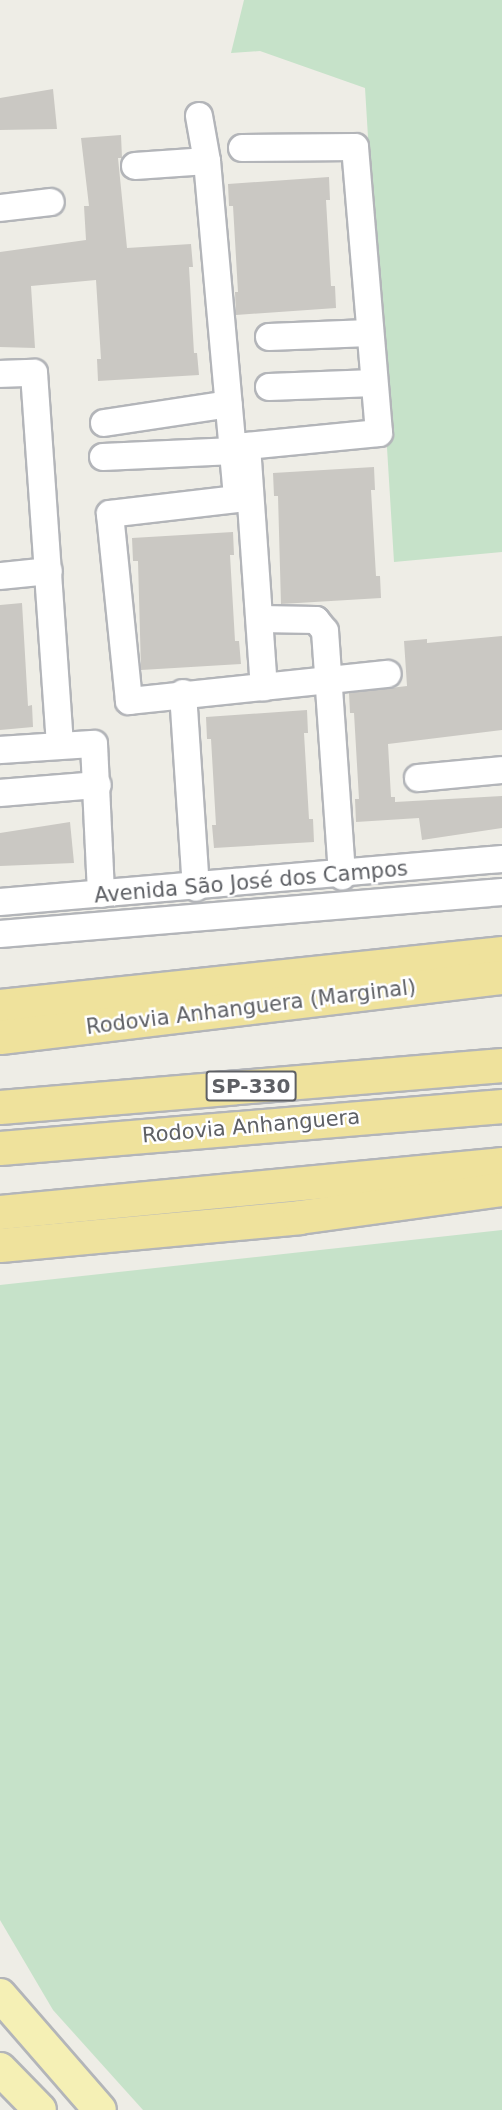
<!DOCTYPE html>
<html>
<head>
<meta charset="utf-8">
<style>
	body { margin:0 }
	#map { position:relative; width:502px; height:2110px; overflow:hidden; background:#eeede6; font-family:"DejaVu Sans",sans-serif }
	div>[style] { position:absolute }
	.green>* { inset:0; background:#c6e2c9 }
	.building>* { inset:0; background:#cac8c3 }
	.roads { filter:drop-shadow(2px 0 #b3b5b9) drop-shadow(-2px 0 #b3b5b9) drop-shadow(0 2px #b3b5b9) drop-shadow(0 -2px #b3b5b9) }
	.minor>* { height:26px; margin:-13px; padding:0 13px; transform-origin:13px; border-radius:13px; background:#fff }
	.major>* { height:32px; margin:-16px; padding:0 16px; transform-origin:16px; border-radius:16px; background:#f5f0b5 }
	.highway>* { height:33px; margin:-16.5px; padding:0 16.5px; transform-origin:16.5px; border-radius:16.5px; background:#efe29c }
	span { translate:-50% -50%; white-space:nowrap; text-align:center; line-height:1.15; -webkit-text-stroke:5px #fff; paint-order:stroke }
	.shield-label span { padding:2px 4px; background:#fff; border:2px solid; border-radius:4px; -webkit-text-stroke-width:0 }
	.shield-label { font-size:20px; color:#5e6065; font-weight:700 }
	.street-label { font-size:21px; color:#5e6065 }
</style>
</head>
<body>
<div id="map">
	<div class="green">
		<i style="clip-path:polygon(244px 0,502px 0,502px 552px,394px 562px,365px 88px,260px 51px,231px 53px)"></i>
		<i style="clip-path:polygon(502px 1230px,502px 2110px,143px 2110px,53px 2010px,0 1920px,0 1285px)"></i>
	</div>
	<div class="building">
		<i style="clip-path:polygon(53px 89px,57px 129px,0 130px,0 98px)"></i>
		<i style="clip-path:polygon(121px 135px,122px 158px,118px 158px,127px 248px,191px 244px,193px 267px,189px 267px,194px 353px,197px 353px,199px 375px,98px 381px,97px 359px,101px 359px,96px 280px,31px 286px,35px 348px,0 347px,0 252px,86px 240px,84px 206px,89px 206px,81px 138px)"></i>
		<i style="clip-path:polygon(329px 177px,330px 200px,326px 200px,331px 286px,335px 286px,336px 308px,236px 315px,235px 292px,238px 292px,233px 206px,229px 206px,228px 184px)"></i>
		<i style="clip-path:polygon(374px 467px,375px 490px,371px 490px,376px 576px,380px 576px,381px 598px,281px 604px,278px 496px,274px 496px,273px 473px)"></i>
		<i style="clip-path:polygon(233px 532px,234px 555px,230px 555px,235px 641px,239px 641px,241px 664px,141px 670px,138px 561px,133px 561px,132px 538px)"></i>
		<i style="clip-path:polygon(22px 603px,28px 706px,32px 705px,33px 727px,0 730px,0 605px)"></i>
		<i style="clip-path:polygon(502px 636px,502px 730px,388px 744px,391px 797px,395px 797px,395px 802px,502px 796px,502px 828px,422px 840px,419px 818px,356px 822px,355px 799px,359px 799px,354px 713px,350px 713px,349px 693px,407px 686px,404px 641px,427px 639px,427px 643px)"></i>
		<i style="clip-path:polygon(307px 710px,308px 733px,304px 733px,309px 819px,313px 819px,314px 842px,214px 848px,212px 825px,216px 825px,211px 739px,207px 739px,206px 717px)"></i>
		<i style="clip-path:polygon(70px 822px,74px 863px,0 866px,0 833px)"></i>
	</div>
	<div class="roads">
		<div class="minor">
			<i style="left:199px;top:116px;width:46px;rotate:79.9deg"></i>
			<i style="left:207px;top:161px;width:339px;rotate:84.9deg"></i>
			<i style="left:237px;top:499px;width:128px;rotate:173.3deg"></i>
			<i style="left:110px;top:514px;width:188px;rotate:84.2deg"></i>
			<i style="left:129px;top:701px;width:260px;rotate:-6deg"></i>
			<i style="left:242px;top:148px;width:113px;rotate:-0.5deg"></i>
			<i style="left:355px;top:147px;width:287px;rotate:85.2deg"></i>
			<i style="left:379px;top:433px;width:133px;rotate:174.4deg"></i>
			<i style="left:247px;top:446px;width:242px;rotate:86deg"></i>
			<i style="left:135px;top:166px;width:72px;rotate:-4deg"></i>
			<i style="left:0;top:208px;width:51px;rotate:-6.7deg"></i>
			<i style="left:269px;top:337px;width:100px;rotate:-2.3deg"></i>
			<i style="left:0;top:374px;width:34px;rotate:-2deg"></i>
			<i style="left:34px;top:373px;width:373px;rotate:86deg"></i>
			<i style="left:269px;top:387px;width:105px;rotate:-2.2deg"></i>
			<i style="left:104px;top:423px;width:126px;rotate:-8.6deg"></i>
			<i style="left:103px;top:457px;width:131px;rotate:-2.6deg"></i>
			<i style="left:0;top:576px;width:49px;rotate:-5.8deg"></i>
			<i style="left:260px;top:619px;width:56px;rotate:1deg"></i>
			<i style="left:316px;top:620px;width:14px;rotate:51deg"></i>
			<i style="left:325px;top:631px;width:246px;rotate:86deg"></i>
			<i style="left:183px;top:693px;width:195px;rotate:86.2deg"></i>
			<i style="left:0;top:750px;width:94px;rotate:-3.7deg"></i>
			<i style="left:94px;top:744px;width:150px;rotate:87.3deg"></i>
			<i style="left:418px;top:778px;width:84px;rotate:-5.4deg"></i>
			<i style="left:0;top:793px;width:98px;rotate:-4.7deg"></i>
			<i style="left:0;top:902px;width:504px;rotate:-4.9deg"></i>
			<i style="left:0;top:934px;width:504px;rotate:-4.78deg"></i>
		</div>
		<div class="major">
			<i style="left:0;top:1995px;width:152px;rotate:49deg"></i>
			<i style="left:0;top:2069px;width:57px;rotate:45.7deg"></i>
		</div>
		<div class="highway">
			<i style="left:0;top:1006px;width:505px;rotate:-6.03deg"></i>
			<i style="left:0;top:1037px;width:506px;rotate:-6.82deg"></i>
			<i style="left:0;top:1107px;width:504px;rotate:-4.78deg"></i>
			<i style="left:0;top:1148px;width:504px;rotate:-4.78deg"></i>
			<i style="left:0;top:1212px;width:504px;rotate:-5.46deg"></i>
			<i style="left:0;top:1245px;width:300px;rotate:-5.3deg"></i>
			<i style="left:299px;top:1217px;width:205px;rotate:-7.9deg"></i>
		</div>
	</div>
	<div class="shield-label">
		<span style="left:251px;top:1086px">SP-330</span>
	</div>
	<div class="street-label">
		<span style="left:251px;top:882px;rotate:-5deg">Avenida São José dos Campos</span>
		<span style="left:251px;top:1007px;rotate:-7deg">Rodovia Anhanguera (Marginal)</span>
		<span style="left:251px;top:1126px;rotate:-5deg">Rodovia Anhanguera</span>
	</div>
</div>
</body>
</html>
